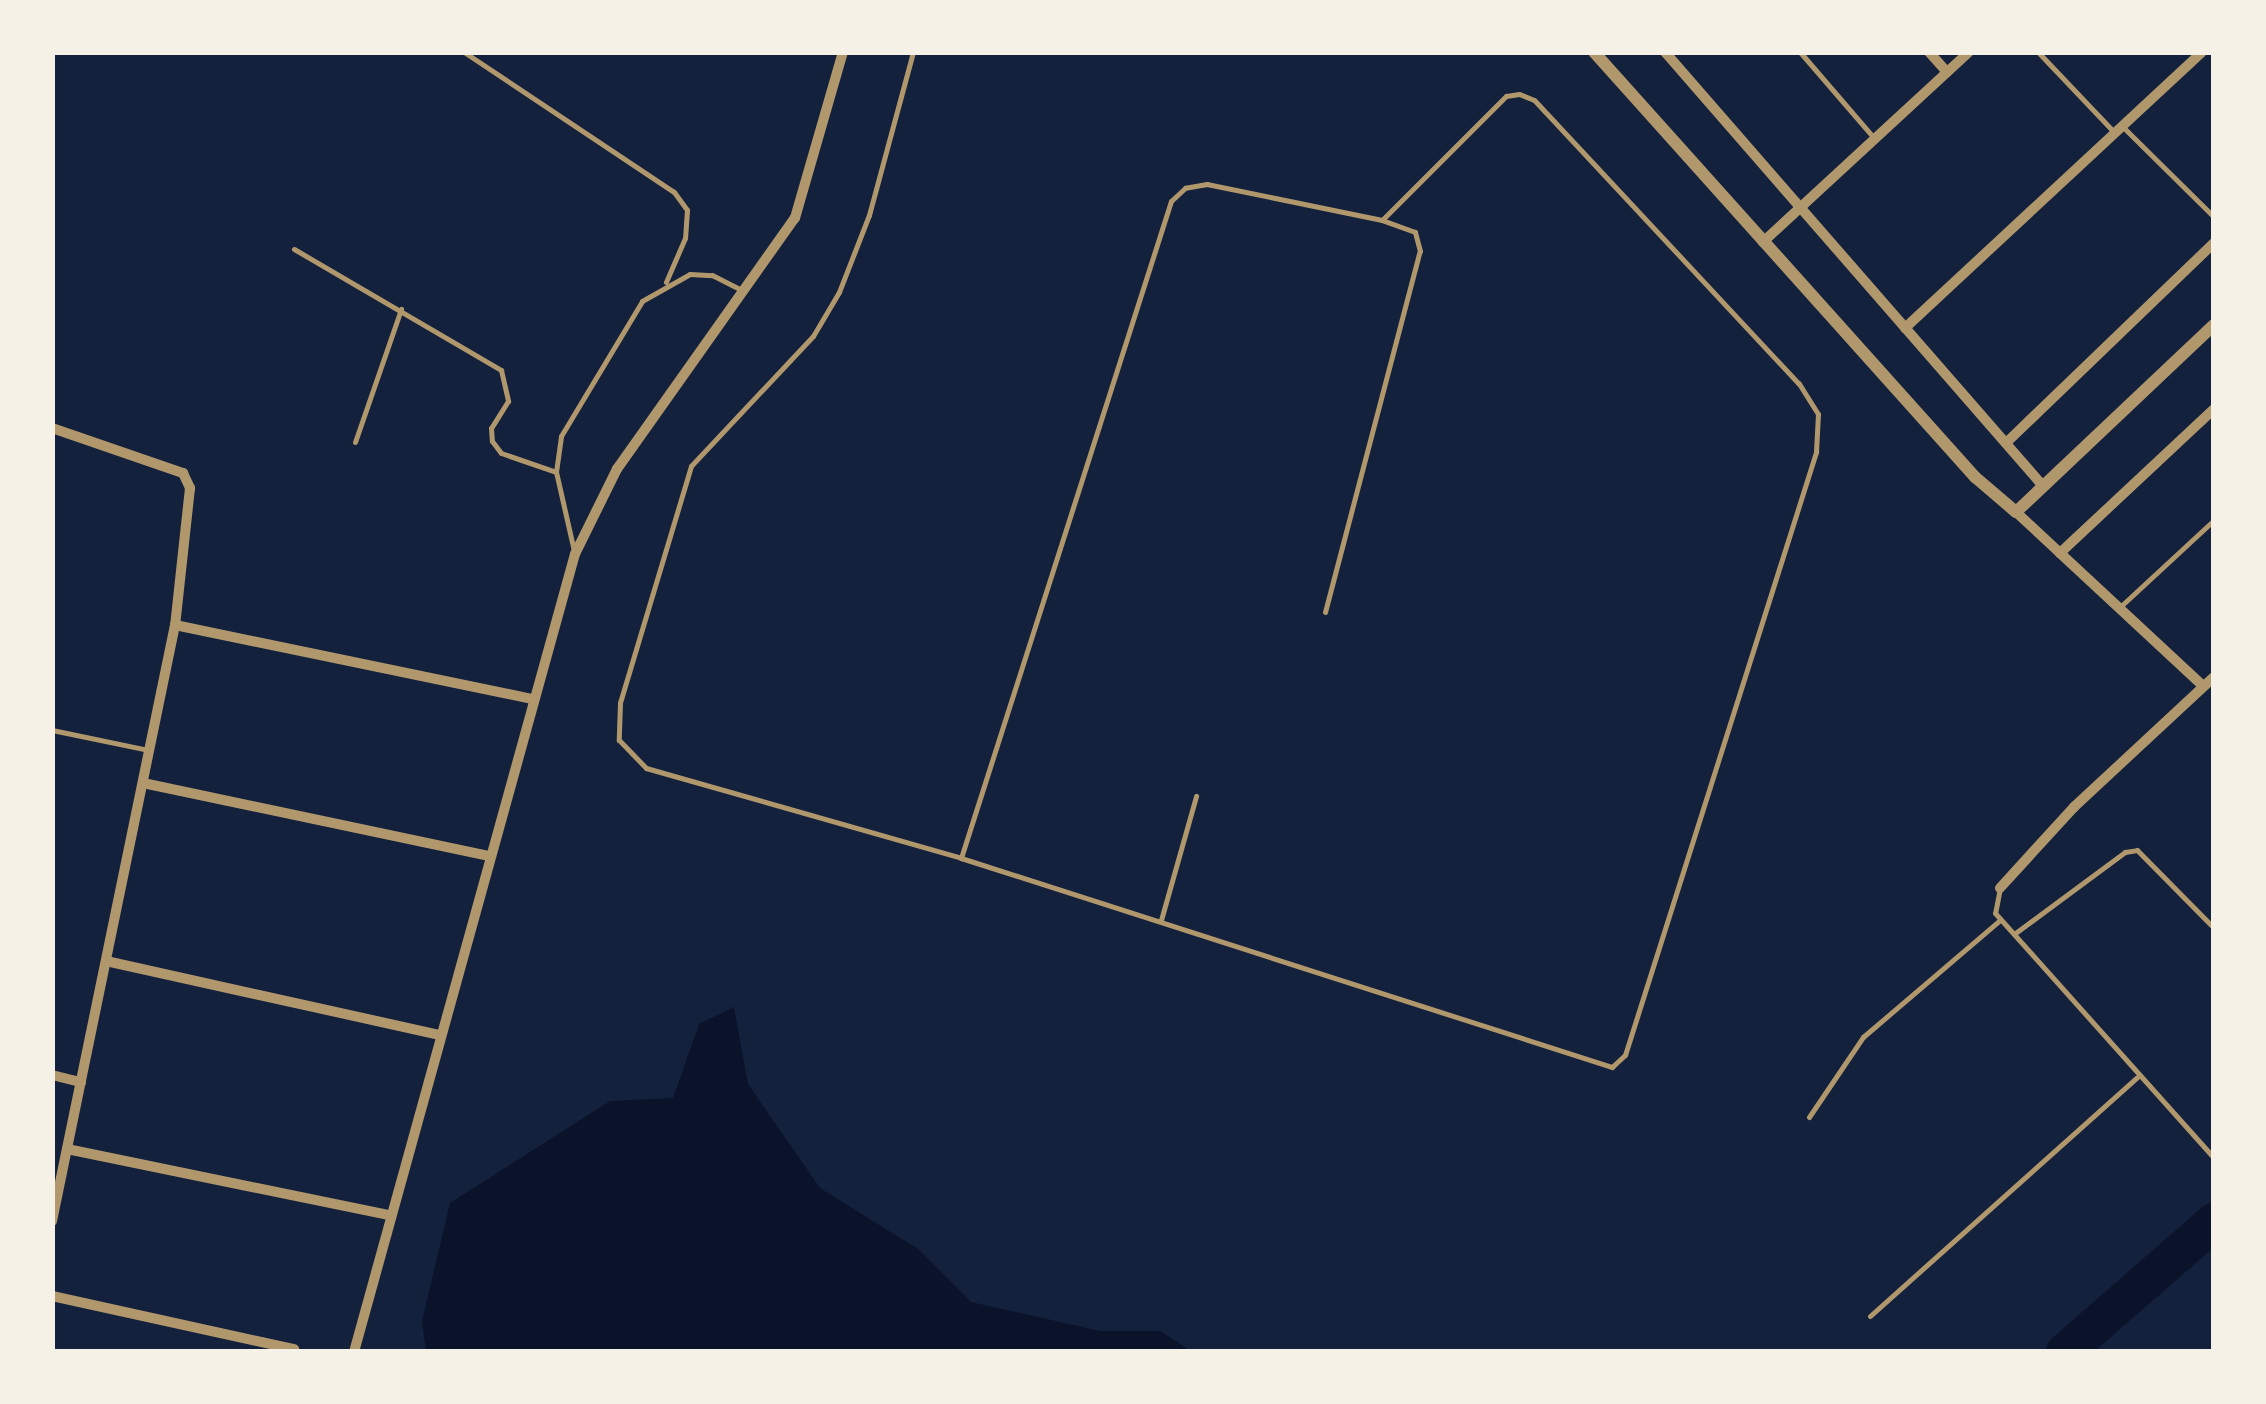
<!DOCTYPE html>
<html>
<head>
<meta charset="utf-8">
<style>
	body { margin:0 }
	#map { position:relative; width:2266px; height:1404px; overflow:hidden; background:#14213d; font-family:Montserrat,sans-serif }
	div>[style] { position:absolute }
	.water>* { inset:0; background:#0b132b }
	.river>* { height:38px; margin:-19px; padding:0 19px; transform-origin:19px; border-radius:19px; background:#0b132b }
	.service>* { height:5px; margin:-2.5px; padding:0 2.5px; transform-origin:2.5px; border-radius:2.5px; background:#b1986c }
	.minor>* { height:10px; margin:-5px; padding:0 5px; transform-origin:5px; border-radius:5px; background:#b1986c }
	.tertiary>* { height:12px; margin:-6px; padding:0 6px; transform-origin:6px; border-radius:6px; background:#b1986c }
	span { translate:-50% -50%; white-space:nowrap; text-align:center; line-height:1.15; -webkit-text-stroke:8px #f6f1e7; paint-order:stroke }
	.frame { position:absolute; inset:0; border:55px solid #f6f1e7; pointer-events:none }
</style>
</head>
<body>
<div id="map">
	<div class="water">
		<i style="clip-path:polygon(734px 1007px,748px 1084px,820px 1188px,918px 1249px,971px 1302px,1100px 1331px,1160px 1331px,1191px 1351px,426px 1351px,422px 1321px,450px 1203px,610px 1101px,673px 1098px,699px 1024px)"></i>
	</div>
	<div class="river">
		<i style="left:2065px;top:1352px;width:198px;rotate:-41.1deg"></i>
	</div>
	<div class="service">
		<i style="left:464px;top:52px;width:252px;rotate:33.7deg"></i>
		<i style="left:674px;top:192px;width:22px;rotate:54deg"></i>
		<i style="left:687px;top:210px;width:28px;rotate:94deg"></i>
		<i style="left:685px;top:238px;width:48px;rotate:113.4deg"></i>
		<i style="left:913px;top:52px;width:169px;rotate:105.1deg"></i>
		<i style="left:869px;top:215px;width:83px;rotate:111.3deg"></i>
		<i style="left:839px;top:292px;width:51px;rotate:120.6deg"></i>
		<i style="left:813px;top:336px;width:178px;rotate:133.2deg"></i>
		<i style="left:691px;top:466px;width:247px;rotate:106.7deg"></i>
		<i style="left:620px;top:703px;width:37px;rotate:92deg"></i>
		<i style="left:619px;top:740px;width:39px;rotate:46deg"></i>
		<i style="left:646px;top:768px;width:328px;rotate:15.9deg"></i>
		<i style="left:961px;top:858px;width:684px;rotate:17.8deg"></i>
		<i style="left:1612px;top:1067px;width:18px;rotate:-43deg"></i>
		<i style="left:1625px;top:1055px;width:633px;rotate:-72.42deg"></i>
		<i style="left:1816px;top:452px;width:38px;rotate:-87deg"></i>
		<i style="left:1818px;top:414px;width:36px;rotate:-122deg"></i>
		<i style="left:1799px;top:384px;width:388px;rotate:-133deg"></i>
		<i style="left:1534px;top:100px;width:16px;rotate:-158deg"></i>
		<i style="left:1519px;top:94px;width:13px;rotate:171deg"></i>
		<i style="left:1506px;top:96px;width:175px;rotate:135deg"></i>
		<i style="left:1382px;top:220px;width:179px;rotate:-168.4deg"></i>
		<i style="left:1207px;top:184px;width:22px;rotate:170deg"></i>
		<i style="left:1185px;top:188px;width:19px;rotate:137deg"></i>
		<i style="left:1171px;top:201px;width:690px;rotate:107.73deg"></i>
		<i style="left:1800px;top:52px;width:112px;rotate:49.3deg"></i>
		<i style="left:2038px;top:52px;width:109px;rotate:46.5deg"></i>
		<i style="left:2124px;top:128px;width:127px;rotate:44.7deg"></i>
		<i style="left:294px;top:249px;width:240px;rotate:30.3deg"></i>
		<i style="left:501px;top:370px;width:32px;rotate:77deg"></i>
		<i style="left:508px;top:401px;width:32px;rotate:122deg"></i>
		<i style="left:491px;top:428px;width:13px;rotate:86deg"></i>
		<i style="left:492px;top:441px;width:15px;rotate:53deg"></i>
		<i style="left:501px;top:453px;width:58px;rotate:19.1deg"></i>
		<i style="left:355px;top:442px;width:141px;rotate:-70.9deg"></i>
		<i style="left:574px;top:551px;width:81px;rotate:-102.8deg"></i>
		<i style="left:556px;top:472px;width:36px;rotate:-82deg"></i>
		<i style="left:561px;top:436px;width:157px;rotate:-59deg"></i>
		<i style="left:642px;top:301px;width:55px;rotate:-29.4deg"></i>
		<i style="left:690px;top:274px;width:22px;rotate:3deg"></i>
		<i style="left:712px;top:275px;width:36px;rotate:27deg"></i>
		<i style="left:2121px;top:606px;width:127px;rotate:-42.8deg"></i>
		<i style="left:1325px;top:612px;width:373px;rotate:-75.3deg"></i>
		<i style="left:1420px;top:251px;width:20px;rotate:-105deg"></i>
		<i style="left:1415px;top:232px;width:35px;rotate:-160deg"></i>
		<i style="left:52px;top:730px;width:99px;rotate:11.7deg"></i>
		<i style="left:2000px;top:888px;width:25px;rotate:101deg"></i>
		<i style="left:1995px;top:913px;width:329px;rotate:48.2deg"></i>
		<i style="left:1161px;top:920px;width:129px;rotate:-74.2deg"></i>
		<i style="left:2014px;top:934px;width:138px;rotate:-36.5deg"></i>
		<i style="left:2125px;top:852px;width:12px;rotate:-9deg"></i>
		<i style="left:2137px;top:850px;width:110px;rotate:45.4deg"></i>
		<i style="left:1809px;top:1117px;width:97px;rotate:-56deg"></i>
		<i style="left:1863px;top:1037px;width:180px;rotate:-40.5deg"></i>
		<i style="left:1870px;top:1316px;width:358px;rotate:-41.8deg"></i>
	</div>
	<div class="minor">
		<i style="left:1665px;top:52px;width:574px;rotate:48.95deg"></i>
		<i style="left:1929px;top:52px;width:27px;rotate:48deg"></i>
		<i style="left:1763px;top:242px;width:280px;rotate:-42.7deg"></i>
		<i style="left:1905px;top:328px;width:405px;rotate:-42.9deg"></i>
		<i style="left:52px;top:428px;width:139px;rotate:19deg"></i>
		<i style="left:183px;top:473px;width:17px;rotate:65deg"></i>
		<i style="left:190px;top:488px;width:138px;rotate:96.2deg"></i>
		<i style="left:175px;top:625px;width:609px;rotate:101.66deg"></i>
		<i style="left:2006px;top:443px;width:289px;rotate:-43.9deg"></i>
		<i style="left:2016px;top:512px;width:60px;rotate:43deg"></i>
		<i style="left:2060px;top:553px;width:211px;rotate:-43.1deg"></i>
		<i style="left:2060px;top:553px;width:195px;rotate:42.9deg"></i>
		<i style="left:175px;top:625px;width:364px;rotate:11.7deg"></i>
		<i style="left:143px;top:783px;width:353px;rotate:11.9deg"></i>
		<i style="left:2000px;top:888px;width:110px;rotate:-47.6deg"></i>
		<i style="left:2074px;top:807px;width:191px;rotate:-42.9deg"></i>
		<i style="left:106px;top:961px;width:341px;rotate:12.5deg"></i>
		<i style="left:52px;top:1075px;width:30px;rotate:14deg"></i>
		<i style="left:67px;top:1149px;width:329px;rotate:11.6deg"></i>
		<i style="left:52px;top:1296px;width:248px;rotate:12.4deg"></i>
		<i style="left:354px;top:1352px;width:828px;rotate:-74.52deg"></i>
		<i style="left:575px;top:554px;width:95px;rotate:-63.7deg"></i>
		<i style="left:617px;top:469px;width:308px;rotate:-54.7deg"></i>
		<i style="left:795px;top:218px;width:173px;rotate:-73.9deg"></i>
	</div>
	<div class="tertiary">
		<i style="left:1594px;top:52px;width:571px;rotate:48.12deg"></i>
		<i style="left:1975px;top:477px;width:54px;rotate:40.5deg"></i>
		<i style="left:2016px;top:512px;width:272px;rotate:-43.4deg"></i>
	</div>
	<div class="frame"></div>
</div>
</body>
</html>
